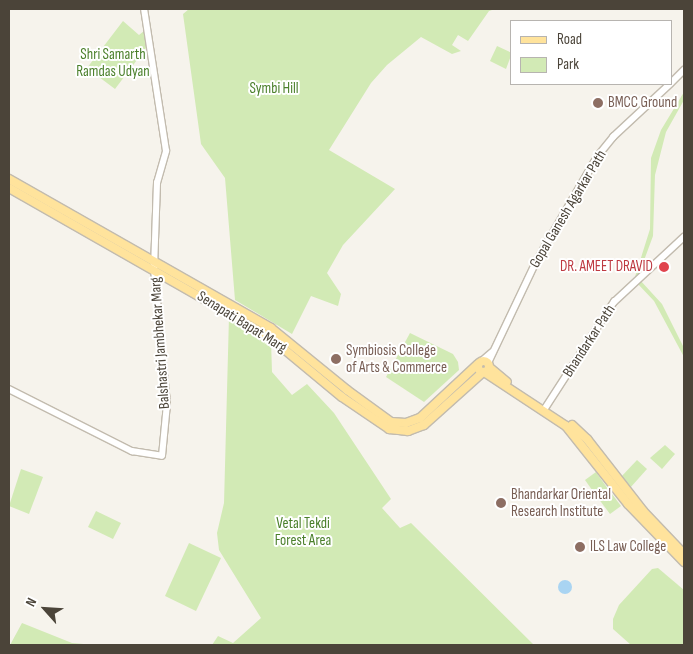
<!DOCTYPE html>
<html>
<head>
<meta charset="utf-8">
<style>
	body { margin:0 }
	#map { position:relative; width:693px; height:654px; overflow:hidden; background:#f6f3ec; font-family:"Sofia Sans Condensed",sans-serif }
	div>[style] { position:absolute }
	.green>* { inset:0; background:#d2eab5 }
	.water>* { inset:0; background:#a9d4f2 }
	.round { border-radius:50% }
	.roads { filter:drop-shadow(1px 0 #c2bbae) drop-shadow(-1px 0 #c2bbae) drop-shadow(0 1px #c2bbae) drop-shadow(0 -1px #c2bbae) }
	.tertiary>* { height:5.5px; margin:-2.75px; padding:0 2.75px; transform-origin:2.75px; border-radius:2.75px; background:#fff }
	.primary>* { height:8px; margin:-4px; padding:0 4px; transform-origin:4px; border-radius:4px; background:#ffe39c }
	.primary>.ring { margin:-4px; padding:0; box-sizing:content-box; background:none; border:8px solid #ffe39c; border-radius:50% }
	.dots>* { width:14px; height:14px; translate:-50% -50%; box-sizing:border-box; border:2px solid #fff; border-radius:50% }
	span { translate:-50% -50%; white-space:nowrap; text-align:center; line-height:1.15; -webkit-text-stroke:4px #fff; paint-order:stroke }
	.park-label { font-size:15px; color:#4a7f2a }
	.education-label { font-size:15px; color:#785e54 }
	.left { translate:0 -50%; text-align:left }
	.street-label { font-size:15px; color:#4b4439 }
	.health-label { font-size:15px; color:#be3a42 }
	.right { translate:-100% -50%; text-align:right }
	.frame { position:absolute; inset:0; border:10px solid #4b4439; pointer-events:none }
	.legend { position:absolute; left:510px; top:20px; width:162px; height:65px; box-sizing:border-box; background:#fff; border:1px solid #b7b4b0; margin:0; padding:6px 9px; list-style:none; font-size:15px; color:#4b4439 }
	.legend li { display:flex; align-items:center; gap:10px; height:25px }
	.legend b { width:25px; border:1px solid #b7b4b0 }
	.north { position:absolute; left:20px; top:584px; width:50px; height:50px; -webkit-text-stroke:4px #fff; paint-order:stroke; rotate:296deg; font-size:14px; font-weight:700; line-height:20px; text-align:center; color:#4b4439 }
	.north::after { content:''; display:block; margin:auto; width:18px; height:22px; background:#4b4439; clip-path:polygon(50% 0,100% 100%,50% 72%,0 100%) }
</style>
</head>
<body>
<div id="map">
	<div class="green">
		<i style="clip-path:polygon(189px 9px,495px 9px,489px 11px,468px 41px,458px 35px,452px 45px,461px 51px,452px 54px,421px 37px,387px 65px,371px 83px,329px 150px,395px 189px,343px 245px,327px 273px,341px 294px,338px 306px,311px 296px,292px 334px,235px 300px,225px 178px,201px 144px,183px 14px)"></i>
		<i style="clip-path:polygon(123px 21px,139px 35px,144px 31px,146px 48px,115px 89px,87px 68px)"></i>
		<i style="clip-path:polygon(497px 46px,512px 53px,506px 69px,490px 61px)"></i>
		<i style="clip-path:polygon(684px 92px,684px 100px,666px 132px,655px 175px,653px 236px,639px 274px,634px 280px,650px 229px,651px 158px,661px 130px)"></i>
		<i style="clip-path:polygon(640px 280px,662px 304px,684px 348px,684px 357px,654px 301px,637px 283px)"></i>
		<i style="clip-path:polygon(229px 316px,271px 340px,272px 372px,292px 395px,307px 384px,334px 413px,391px 499px,382px 508px,400px 528px,411px 523px,534px 645px,212px 645px,218px 636px,233px 643px,261px 618px,219px 550px,217px 533px,224px 503px)"></i>
		<i style="clip-path:polygon(410px 333px,453px 354px,458px 362px,459px 370px,424px 402px,386px 377px)"></i>
		<i style="clip-path:polygon(665px 445px,675px 454px,662px 469px,650px 458px)"></i>
		<i style="clip-path:polygon(637px 460px,647px 469px,630px 488px,620px 478px)"></i>
		<i style="clip-path:polygon(21px 469px,43px 477px,29px 514px,9px 506px)"></i>
		<i style="clip-path:polygon(596px 472px,608px 489px,597px 497px,585px 480px)"></i>
		<i style="clip-path:polygon(609px 490px,621px 506px,610px 514px,598px 498px)"></i>
		<i style="clip-path:polygon(96px 511px,121px 523px,113px 539px,88px 527px)"></i>
		<i style="clip-path:polygon(189px 543px,221px 558px,196px 611px,165px 596px)"></i>
		<i style="clip-path:polygon(658px 568px,684px 590px,684px 645px,631px 645px,613px 629px,613px 619px,619px 605px,652px 569px)"></i>
		<i style="clip-path:polygon(22px 623px,72px 643px,95px 645px,10px 645px)"></i>
	</div>
	<div class="water">
		<i class="round" style="left:558px;top:580px;width:14px;height:14px"></i>
	</div>
	<div class="roads">
		<div class="tertiary">
			<i style="left:672px;top:82px;width:17px;rotate:-45deg"></i>
			<i style="left:483px;top:360px;width:11px;rotate:-41deg"></i>
			<i style="left:488px;top:363px;width:112px;rotate:-64.6deg"></i>
			<i style="left:536px;top:262px;width:121px;rotate:-59.8deg"></i>
			<i style="left:597px;top:157px;width:26px;rotate:-51deg"></i>
			<i style="left:613px;top:137px;width:78px;rotate:-42.9deg"></i>
			<i style="left:9px;top:389px;width:138px;rotate:26.8deg"></i>
			<i style="left:132px;top:451px;width:30px;rotate:9deg"></i>
			<i style="left:162px;top:456px;width:52px;rotate:-84.5deg"></i>
			<i style="left:167px;top:404px;width:136px;rotate:-95.5deg"></i>
			<i style="left:154px;top:269px;width:86px;rotate:-88deg"></i>
			<i style="left:157px;top:183px;width:33px;rotate:-74deg"></i>
			<i style="left:166px;top:151px;width:144px;rotate:-98.8deg"></i>
			<i style="left:544px;top:410px;width:129px;rotate:-57.1deg"></i>
			<i style="left:614px;top:302px;width:96px;rotate:-42.9deg"></i>
		</div>
		<div class="primary">
			<i style="left:9px;top:179px;width:301px;rotate:29.6deg"></i>
			<i style="left:271px;top:328px;width:98px;rotate:39.2deg"></i>
			<i style="left:347px;top:390px;width:54px;rotate:36deg"></i>
			<i style="left:391px;top:422px;width:15px;rotate:4deg"></i>
			<i style="left:406px;top:423px;width:15px;rotate:-20deg"></i>
			<i style="left:420px;top:418px;width:79px;rotate:-43deg"></i>
			<i style="left:9px;top:188px;width:297px;rotate:29.7deg"></i>
			<i style="left:267px;top:335px;width:97px;rotate:39.6deg"></i>
			<i style="left:342px;top:397px;width:57px;rotate:34.2deg"></i>
			<i style="left:389px;top:429px;width:19px;rotate:6deg"></i>
			<i style="left:408px;top:431px;width:17px;rotate:-21deg"></i>
			<i style="left:424px;top:425px;width:79px;rotate:-41.9deg"></i>
			<i class="ring" style="left:477.5px;top:360.5px;width:3px;height:3px"></i>
			<i style="left:489px;top:367px;width:23px;rotate:40deg"></i>
			<i style="left:484px;top:372px;width:98px;rotate:33.4deg"></i>
			<i style="left:566px;top:426px;width:100px;rotate:51.5deg"></i>
			<i style="left:628px;top:504px;width:81px;rotate:46deg"></i>
			<i style="left:572px;top:425px;width:21px;rotate:43deg"></i>
			<i style="left:587px;top:439px;width:91px;rotate:52.1deg"></i>
			<i style="left:643px;top:511px;width:59px;rotate:46.4deg"></i>
		</div>
	</div>
	<div class="dots">
		<i style="left:598px;top:103px;background:#8d6e63"></i>
		<i style="left:664px;top:267px;background:#e0444e"></i>
		<i style="left:336px;top:359px;background:#8d6e63"></i>
		<i style="left:501px;top:503px;background:#8d6e63"></i>
		<i style="left:580px;top:547px;background:#8d6e63"></i>
	</div>
	<div class="park-label">
		<span style="left:113px;top:63px">Shri Samarth<br>Ramdas Udyan</span>
		<span style="left:274px;top:89px">Symbi Hill</span>
		<span style="left:303px;top:532px">Vetal Tekdi<br>Forest Area</span>
	</div>
	<div class="education-label">
		<span class="left" style="left:608px;top:103px">BMCC Ground</span>
		<span class="left" style="left:346px;top:359px">Symbiosis College<br>of Arts &amp; Commerce</span>
		<span class="left" style="left:511px;top:503px">Bhandarkar Oriental<br>Research Institute</span>
		<span class="left" style="left:590px;top:547px">ILS Law College</span>
	</div>
	<div class="street-label">
		<span style="left:568px;top:209px;rotate:-59deg">Gopal Ganesh Agarkar Path</span>
		<span style="left:242px;top:322px;rotate:32deg">Senapati Bapat Marg</span>
		<span style="left:589px;top:341px;rotate:-57deg">Bhandarkar Path</span>
		<span style="left:160px;top:343px;rotate:-94deg">Balshastri Jambhekar Marg</span>
	</div>
	<div class="health-label">
		<span class="right" style="left:653px;top:267px">DR. AMEET DRAVID</span>
	</div>
	<div class="frame"></div>
	<ul class="legend">
	<li><b style="height:6px;background:#ffe39c"></b>Road</li>
	<li><b style="height:14px;background:#d2eab5"></b>Park</li>
	</ul>
	<div class="north">N</div>
</div>
</body>
</html>
